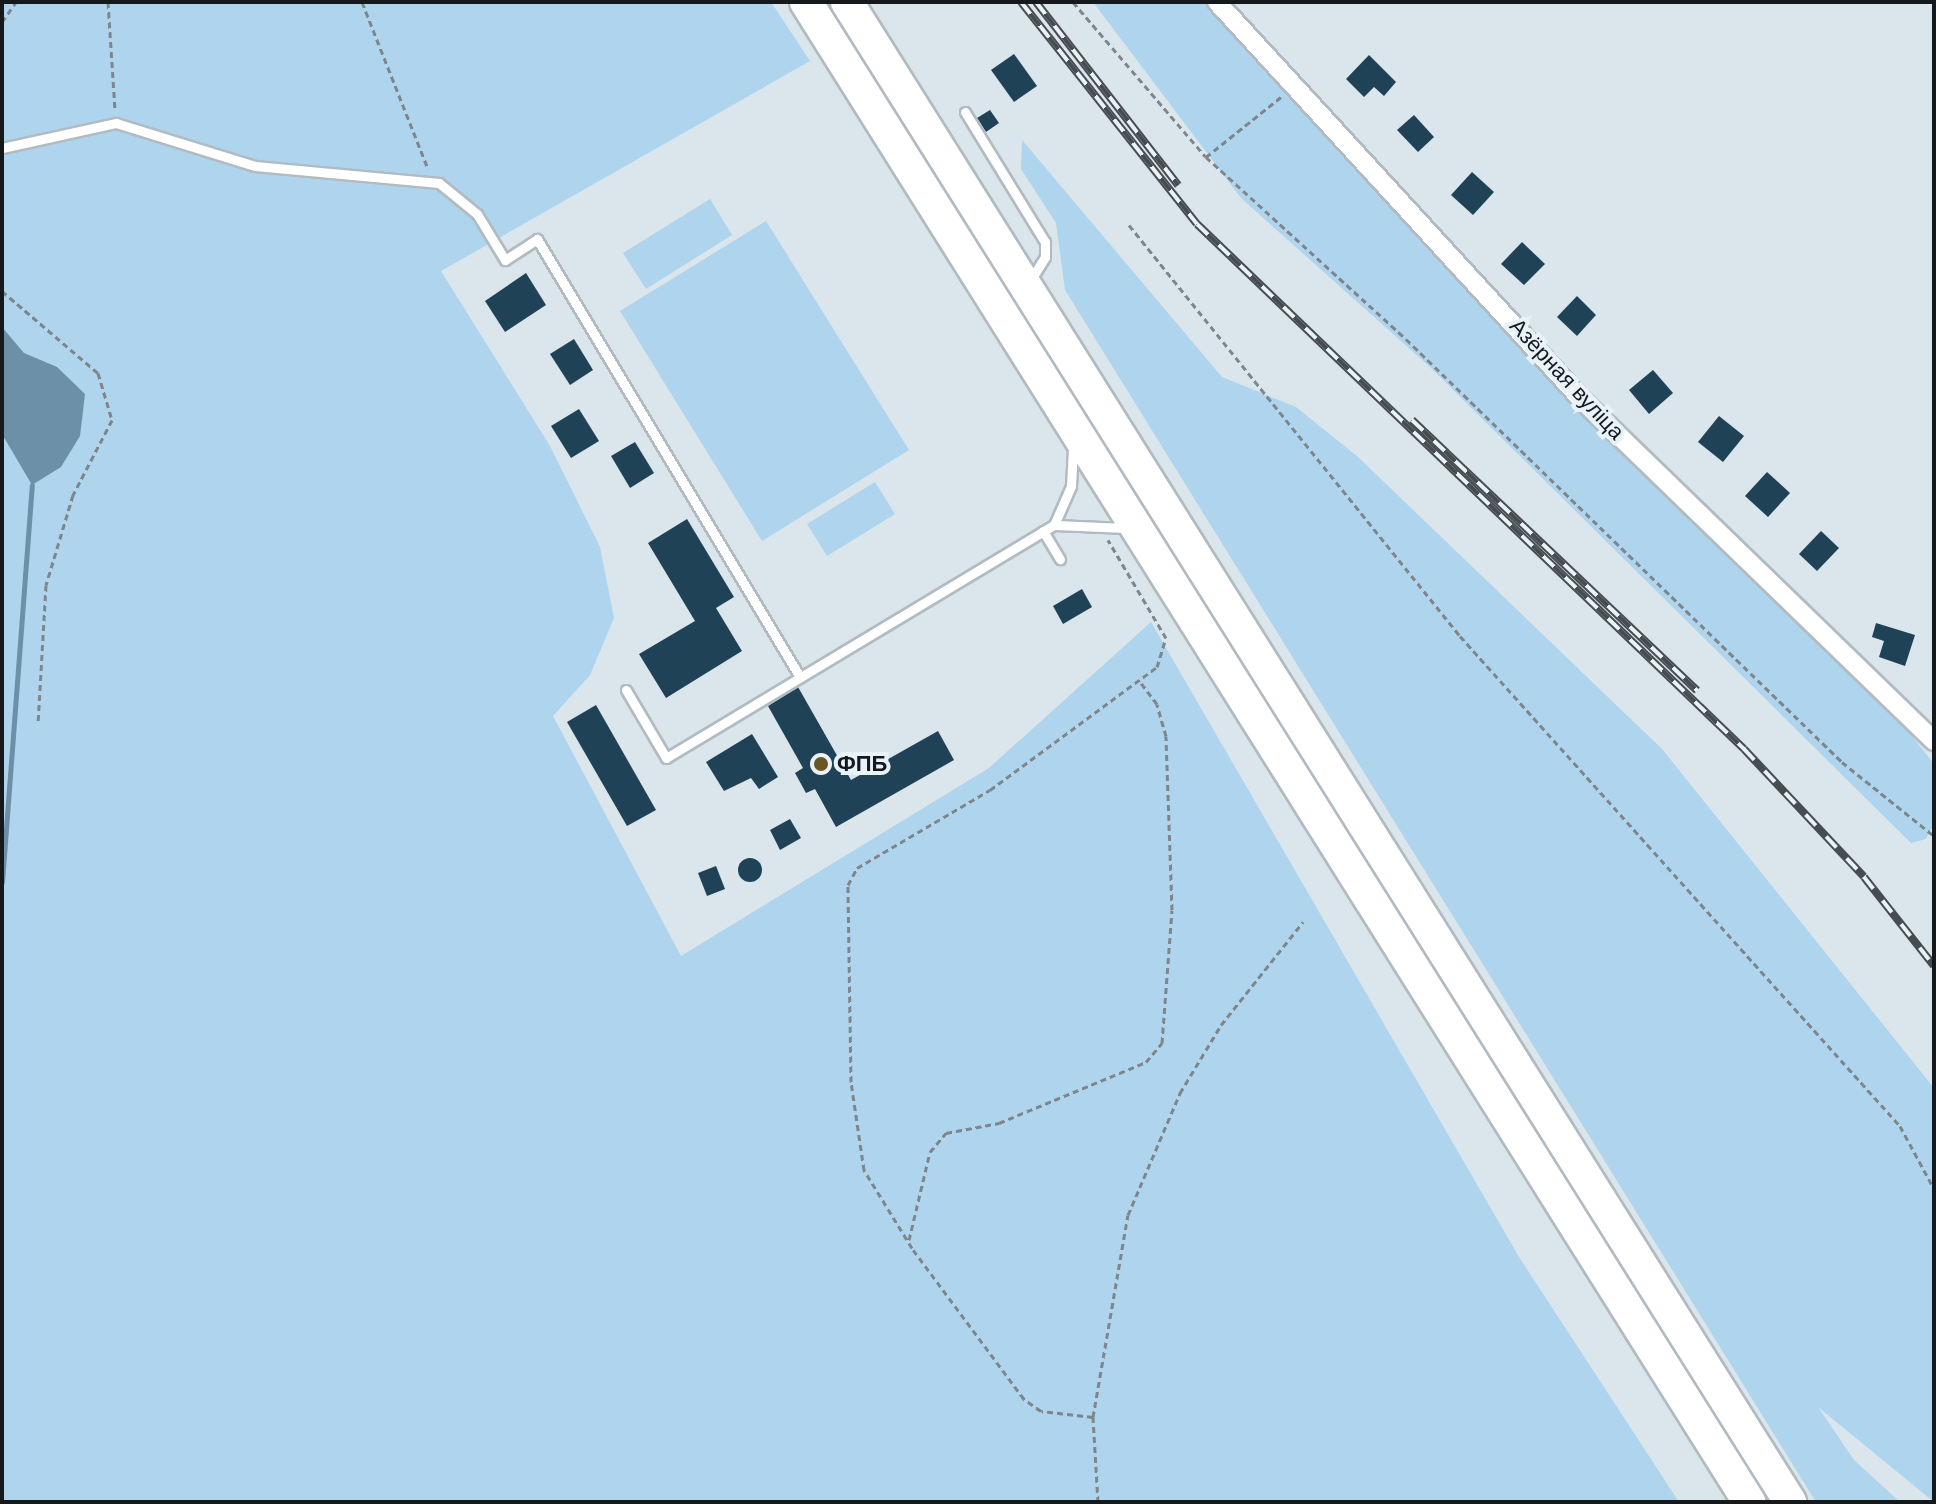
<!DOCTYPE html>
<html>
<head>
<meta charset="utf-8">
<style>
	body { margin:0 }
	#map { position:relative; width:1936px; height:1504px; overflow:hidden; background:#dae5ec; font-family:Helvetica,sans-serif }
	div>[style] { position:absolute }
	.green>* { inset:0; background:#afd4ed }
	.water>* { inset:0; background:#6b90a8 }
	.stream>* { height:5px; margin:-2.5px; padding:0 2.5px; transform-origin:2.5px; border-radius:2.5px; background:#6b90a8 }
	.building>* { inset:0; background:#1f4257 }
	.round { border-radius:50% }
	.path>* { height:3px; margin-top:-1.5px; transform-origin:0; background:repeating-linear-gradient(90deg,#7f868b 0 6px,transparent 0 10px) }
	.roads { filter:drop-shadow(2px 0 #b1bbc1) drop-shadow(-2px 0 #b1bbc1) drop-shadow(0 2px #b1bbc1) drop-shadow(0 -2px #b1bbc1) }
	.lane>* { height:9px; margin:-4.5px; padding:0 4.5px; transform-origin:4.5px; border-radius:4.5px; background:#fff }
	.street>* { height:18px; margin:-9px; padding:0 9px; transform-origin:9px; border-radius:9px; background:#fff }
	.highway>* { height:32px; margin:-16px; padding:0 16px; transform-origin:16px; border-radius:16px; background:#fff }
	.rail>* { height:8px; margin-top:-4px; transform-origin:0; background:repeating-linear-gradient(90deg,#e7f2f9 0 15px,#474c50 0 30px); box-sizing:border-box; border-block:2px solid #474c50 }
	.dots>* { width:22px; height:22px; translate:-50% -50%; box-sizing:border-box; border:4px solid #e7f2f9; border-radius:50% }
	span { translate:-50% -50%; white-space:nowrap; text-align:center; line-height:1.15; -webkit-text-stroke:8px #e7f2f9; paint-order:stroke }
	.street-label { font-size:22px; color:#16191c }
	.poi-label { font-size:22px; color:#16191c; font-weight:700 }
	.left { translate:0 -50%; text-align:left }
	.frame { position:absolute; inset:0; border:4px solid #16191c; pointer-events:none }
</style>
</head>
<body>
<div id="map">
	<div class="green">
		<i style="clip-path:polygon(2px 2px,771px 2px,810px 61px,441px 271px,550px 446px,600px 547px,614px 618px,590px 675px,553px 716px,681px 956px,989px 768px,1151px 622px,1519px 1257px,1679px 1502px,2px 1502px)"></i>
		<i style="clip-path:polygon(1093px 2px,1217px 2px,1582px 400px,1835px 639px,1934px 764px,1934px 824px,1926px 839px,1911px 843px,1430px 367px,1241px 198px)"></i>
		<i style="clip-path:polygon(1022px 140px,1222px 377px,1296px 407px,1358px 457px,1662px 749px,1934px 1088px,1934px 1502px,1818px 1407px,1854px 1460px,1900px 1502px,1816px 1502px,1065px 290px,1056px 223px,1021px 169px)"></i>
		<i style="clip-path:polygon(710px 199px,732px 235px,646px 289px,623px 253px)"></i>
		<i style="clip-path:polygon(766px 221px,909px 450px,762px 541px,620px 311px)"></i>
		<i style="clip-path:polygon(875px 482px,895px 514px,827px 556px,807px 524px)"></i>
	</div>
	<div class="water">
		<i style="clip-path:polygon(2px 327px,24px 353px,57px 367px,85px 394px,80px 436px,61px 467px,32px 485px,2px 434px)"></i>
	</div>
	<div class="stream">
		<i style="left:2px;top:882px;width:398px;rotate:-85.7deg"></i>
	</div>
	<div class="building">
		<i style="clip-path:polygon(1014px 54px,1037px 86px,1014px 102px,991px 70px)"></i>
		<i style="clip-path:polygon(1369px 55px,1396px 82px,1384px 96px,1374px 87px,1364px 97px,1346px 79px)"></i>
		<i style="clip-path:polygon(990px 110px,999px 123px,986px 132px,977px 118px)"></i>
		<i style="clip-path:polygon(1414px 115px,1434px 137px,1418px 152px,1397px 130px)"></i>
		<i style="clip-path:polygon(1472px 172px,1494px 192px,1473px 215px,1451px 195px)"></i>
		<i style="clip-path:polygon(1522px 242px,1545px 264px,1524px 285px,1501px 264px)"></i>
		<i style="clip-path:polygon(526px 273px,546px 305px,505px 332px,485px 301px)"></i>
		<i style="clip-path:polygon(1577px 296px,1596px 315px,1577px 336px,1557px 317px)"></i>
		<i style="clip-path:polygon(574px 339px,593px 370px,570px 385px,550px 354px)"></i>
		<i style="clip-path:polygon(1653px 370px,1673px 393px,1649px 414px,1629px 390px)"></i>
		<i style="clip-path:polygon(579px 409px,599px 441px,571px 458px,551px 426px)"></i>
		<i style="clip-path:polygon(1719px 416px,1744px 436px,1723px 462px,1698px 442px)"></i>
		<i style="clip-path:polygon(635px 442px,654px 473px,630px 488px,611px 456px)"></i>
		<i style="clip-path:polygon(1767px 472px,1790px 493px,1768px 517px,1745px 496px)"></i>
		<i style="clip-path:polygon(687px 519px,734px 597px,716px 608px,742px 651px,666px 698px,639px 654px,695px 621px,648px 543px)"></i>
		<i style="clip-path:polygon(1821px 531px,1839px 548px,1817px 571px,1799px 554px)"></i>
		<i style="clip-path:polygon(1082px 589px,1092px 607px,1063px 624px,1053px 606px)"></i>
		<i style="clip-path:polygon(1876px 623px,1915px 635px,1905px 666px,1879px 657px,1884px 641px,1872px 637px)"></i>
		<i style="clip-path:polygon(798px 687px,851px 780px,938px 731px,954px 760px,836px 827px,815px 789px,806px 793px,795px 773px,803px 768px,768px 706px)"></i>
		<i style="clip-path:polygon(596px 705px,656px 810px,627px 826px,567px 722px)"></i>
		<i style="clip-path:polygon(752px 734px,778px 777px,759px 789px,751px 778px,724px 791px,706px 762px)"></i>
		<i style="clip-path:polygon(790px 819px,801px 838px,780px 850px,770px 830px)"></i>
		<i class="round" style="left:738px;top:858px;width:24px;height:24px"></i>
		<i style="clip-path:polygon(716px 866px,725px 889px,707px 896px,698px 873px)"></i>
	</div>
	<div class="path">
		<i style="left:108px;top:2px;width:109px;rotate:86.3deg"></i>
		<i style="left:362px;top:2px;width:180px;rotate:68.4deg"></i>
		<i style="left:1073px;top:2px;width:204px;rotate:49.4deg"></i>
		<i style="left:1206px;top:157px;width:270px;rotate:42.3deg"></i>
		<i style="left:1406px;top:339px;width:607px;rotate:44.13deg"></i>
		<i style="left:1842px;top:762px;width:118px;rotate:38.8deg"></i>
		<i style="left:2px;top:22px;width:24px;rotate:-55deg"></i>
		<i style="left:1206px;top:157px;width:96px;rotate:-38.7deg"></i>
		<i style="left:1129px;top:225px;width:528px;rotate:51.15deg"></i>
		<i style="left:1460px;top:636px;width:659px;rotate:48.08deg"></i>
		<i style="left:1900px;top:1126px;width:72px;rotate:61.6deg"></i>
		<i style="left:2px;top:291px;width:126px;rotate:40.5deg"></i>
		<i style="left:98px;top:373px;width:49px;rotate:73.4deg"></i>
		<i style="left:112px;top:420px;width:85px;rotate:117.5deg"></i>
		<i style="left:73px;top:495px;width:94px;rotate:106.7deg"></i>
		<i style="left:46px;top:585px;width:137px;rotate:93.3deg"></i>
		<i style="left:909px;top:1240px;width:90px;rotate:-76.6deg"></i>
		<i style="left:930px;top:1152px;width:25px;rotate:-50deg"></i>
		<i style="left:946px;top:1133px;width:54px;rotate:-10.7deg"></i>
		<i style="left:999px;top:1123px;width:159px;rotate:-22.5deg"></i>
		<i style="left:1146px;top:1062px;width:25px;rotate:-50deg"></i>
		<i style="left:1162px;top:1043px;width:133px;rotate:-85.7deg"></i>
		<i style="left:1172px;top:910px;width:174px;rotate:-92deg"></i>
		<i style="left:1166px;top:736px;width:33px;rotate:-106deg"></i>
		<i style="left:1157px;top:704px;width:30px;rotate:-127deg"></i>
		<i style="left:1093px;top:1417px;width:52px;rotate:-173.4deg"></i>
		<i style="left:1041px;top:1411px;width:21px;rotate:-145deg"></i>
		<i style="left:1024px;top:1399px;width:188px;rotate:-126.6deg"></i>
		<i style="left:912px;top:1248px;width:92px;rotate:-121.6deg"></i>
		<i style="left:864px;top:1170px;width:89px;rotate:-98.4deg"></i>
		<i style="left:851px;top:1082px;width:197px;rotate:-90.9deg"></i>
		<i style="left:848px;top:885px;width:19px;rotate:-62deg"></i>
		<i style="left:857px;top:868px;width:154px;rotate:-30.4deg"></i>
		<i style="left:990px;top:790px;width:207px;rotate:-36.4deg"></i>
		<i style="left:1157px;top:667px;width:30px;rotate:-73deg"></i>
		<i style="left:1166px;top:638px;width:114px;rotate:-120.6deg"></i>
		<i style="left:1098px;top:1502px;width:85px;rotate:-93.4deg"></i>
		<i style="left:1093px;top:1417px;width:205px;rotate:-80.2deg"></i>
		<i style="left:1128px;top:1215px;width:133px;rotate:-66.9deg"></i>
		<i style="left:1180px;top:1093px;width:79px;rotate:-58.9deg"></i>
		<i style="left:1221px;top:1025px;width:132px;rotate:-51.5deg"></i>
	</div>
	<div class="roads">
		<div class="lane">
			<i style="left:965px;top:112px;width:153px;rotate:58.4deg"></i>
			<i style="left:1045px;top:242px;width:15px;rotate:90deg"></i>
			<i style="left:1045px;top:257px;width:28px;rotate:122deg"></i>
			<i style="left:2px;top:148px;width:117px;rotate:-12.4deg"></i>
			<i style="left:116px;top:123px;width:145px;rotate:17.2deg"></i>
			<i style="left:255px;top:166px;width:185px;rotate:5.3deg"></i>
			<i style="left:439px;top:183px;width:49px;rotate:39.2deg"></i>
			<i style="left:477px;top:214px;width:54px;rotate:58.7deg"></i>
			<i style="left:505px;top:260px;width:38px;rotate:-33deg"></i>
			<i style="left:537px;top:239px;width:511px;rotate:59.02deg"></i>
			<i style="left:1054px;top:525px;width:43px;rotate:-66.4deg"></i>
			<i style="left:1071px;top:486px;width:38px;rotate:-87deg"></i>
			<i style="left:1043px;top:531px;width:33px;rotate:59deg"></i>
			<i style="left:626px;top:690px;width:79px;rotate:59.5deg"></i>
			<i style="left:666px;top:758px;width:453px;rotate:-31deg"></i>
			<i style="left:1054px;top:525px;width:73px;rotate:2.4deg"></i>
		</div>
		<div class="street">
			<i style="left:1217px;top:2px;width:540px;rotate:47.48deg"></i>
			<i style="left:1582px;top:400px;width:490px;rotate:44.1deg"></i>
		</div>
		<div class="highway">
			<i style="left:806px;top:2px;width:1772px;rotate:57.84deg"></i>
			<i style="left:847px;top:2px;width:1772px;rotate:57.84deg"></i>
		</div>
	</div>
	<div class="rail">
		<i style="left:1021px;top:2px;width:283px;rotate:51.6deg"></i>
		<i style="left:1197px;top:224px;width:758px;rotate:43.82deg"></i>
		<i style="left:1744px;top:749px;width:175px;rotate:46.8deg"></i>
		<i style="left:1864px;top:877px;width:113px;rotate:51.8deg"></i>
		<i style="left:1036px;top:2px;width:232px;rotate:52.2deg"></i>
		<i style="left:1412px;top:420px;width:393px;rotate:43.5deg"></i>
	</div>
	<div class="dots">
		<i style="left:821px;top:764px;background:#6a5624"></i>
	</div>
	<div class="street-label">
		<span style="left:1567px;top:379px;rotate:47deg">Азёрная вуліца</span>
	</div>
	<div class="poi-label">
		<span class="left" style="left:837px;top:764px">ФПБ</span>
	</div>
	<div class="frame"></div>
</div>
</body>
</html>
